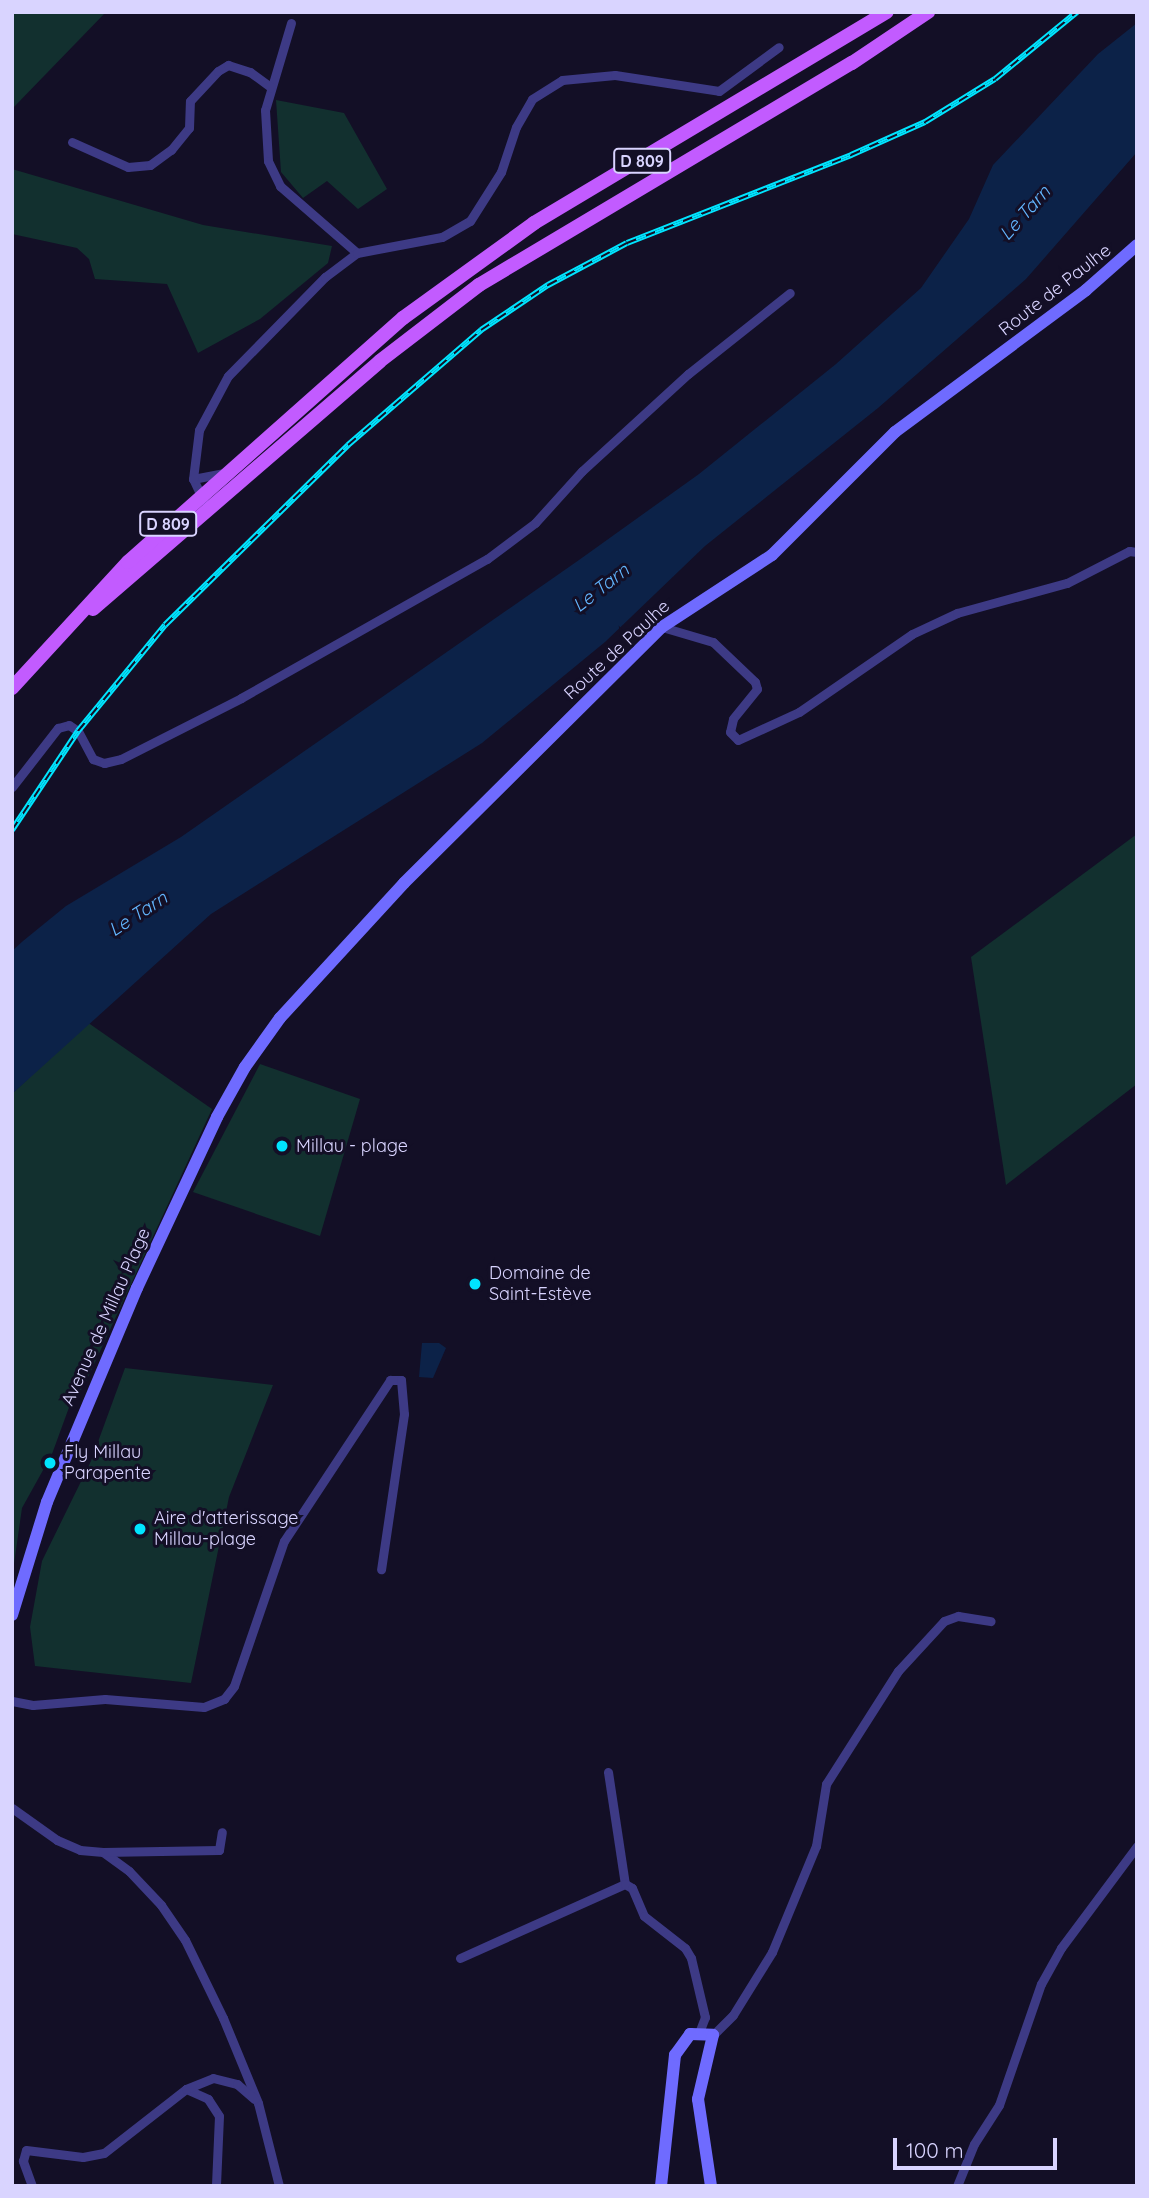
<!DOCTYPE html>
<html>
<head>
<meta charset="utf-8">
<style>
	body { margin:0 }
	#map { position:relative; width:1149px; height:2198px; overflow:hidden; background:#130f26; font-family:Quicksand,sans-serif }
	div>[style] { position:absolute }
	.green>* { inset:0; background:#12302f }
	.water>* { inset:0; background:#0c2248 }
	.street>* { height:9px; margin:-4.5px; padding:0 4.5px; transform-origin:4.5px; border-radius:4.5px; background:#3d3a85 }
	.secondary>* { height:12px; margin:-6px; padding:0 6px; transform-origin:6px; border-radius:6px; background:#6f6bff }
	.primary>* { height:14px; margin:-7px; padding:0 7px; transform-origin:7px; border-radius:7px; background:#c25bff }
	.rail>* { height:6px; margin-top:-3px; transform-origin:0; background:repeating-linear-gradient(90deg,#130f26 0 10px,#00e5ff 0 20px); box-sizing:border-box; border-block:2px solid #00e5ff }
	.dots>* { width:19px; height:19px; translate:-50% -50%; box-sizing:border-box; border:4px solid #130f26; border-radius:50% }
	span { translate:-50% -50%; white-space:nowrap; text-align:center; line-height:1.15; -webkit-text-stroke:6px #130f26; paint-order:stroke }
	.shield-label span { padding:2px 5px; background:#130f26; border:2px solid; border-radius:5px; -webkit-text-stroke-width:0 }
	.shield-label { font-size:16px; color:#d9d4ff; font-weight:700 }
	.street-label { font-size:18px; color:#d9d4ff }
	.poi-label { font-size:18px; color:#d9d4ff }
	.left { translate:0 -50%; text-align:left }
	.water-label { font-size:19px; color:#62b6ff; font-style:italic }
	.frame { position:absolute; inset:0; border:14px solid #d9d4ff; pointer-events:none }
	.scale { position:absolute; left:893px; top:2138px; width:164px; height:32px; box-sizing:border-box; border:4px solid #d9d4ff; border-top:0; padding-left:9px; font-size:21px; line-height:24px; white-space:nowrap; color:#d9d4ff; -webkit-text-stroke:5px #130f26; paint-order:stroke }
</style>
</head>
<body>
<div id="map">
	<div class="green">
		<i style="clip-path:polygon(12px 12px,106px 12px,12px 109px)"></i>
		<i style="clip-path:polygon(276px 100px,344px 113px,387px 189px,358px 209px,327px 181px,303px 198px,281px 172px)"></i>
		<i style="clip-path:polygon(12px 169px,203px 225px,332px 246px,328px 263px,260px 319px,198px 353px,167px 284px,95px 279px,89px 259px,77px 248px,12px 234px)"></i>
		<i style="clip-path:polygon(1137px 834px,1137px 1084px,1006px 1185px,971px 957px)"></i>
		<i style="clip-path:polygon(87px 1022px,212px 1109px,84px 1386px,71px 1402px,52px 1454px,22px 1508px,12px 1578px,12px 1094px)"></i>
		<i style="clip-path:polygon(260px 1064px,360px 1099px,320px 1236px,193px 1192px)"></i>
		<i style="clip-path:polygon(125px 1368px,273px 1385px,229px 1497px,191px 1683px,35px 1666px,30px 1627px,42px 1561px,91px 1461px)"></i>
	</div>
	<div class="water">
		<i style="clip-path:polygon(1137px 23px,1137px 152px,1026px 279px,878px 408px,705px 546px,605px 642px,482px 743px,211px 914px,12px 1094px,12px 951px,23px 941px,66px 906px,181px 837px,579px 560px,699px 474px,836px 364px,921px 288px,969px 219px,993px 165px,1098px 54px)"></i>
		<i style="clip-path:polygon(422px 1343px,439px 1343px,446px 1348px,433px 1378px,419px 1377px)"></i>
	</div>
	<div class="street">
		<i style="left:291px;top:23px;width:91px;rotate:106.6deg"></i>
		<i style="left:265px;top:110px;width:51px;rotate:86.6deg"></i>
		<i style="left:268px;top:161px;width:28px;rotate:64deg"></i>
		<i style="left:280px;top:186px;width:102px;rotate:41deg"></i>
		<i style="left:72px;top:142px;width:61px;rotate:24.1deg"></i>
		<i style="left:128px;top:167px;width:22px;rotate:-5deg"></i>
		<i style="left:150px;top:165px;width:26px;rotate:-36deg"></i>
		<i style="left:171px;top:150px;width:28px;rotate:-51deg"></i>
		<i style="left:189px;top:128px;width:27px;rotate:-88deg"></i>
		<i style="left:190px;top:101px;width:41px;rotate:-47deg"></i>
		<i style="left:218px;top:71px;width:12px;rotate:-31deg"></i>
		<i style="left:228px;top:65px;width:23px;rotate:18deg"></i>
		<i style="left:250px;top:72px;width:26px;rotate:36deg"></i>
		<i style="left:193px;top:479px;width:32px;rotate:-11deg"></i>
		<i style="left:203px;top:500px;width:23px;rotate:-115deg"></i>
		<i style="left:193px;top:479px;width:49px;rotate:-83deg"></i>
		<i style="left:199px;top:430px;width:61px;rotate:-61.8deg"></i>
		<i style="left:228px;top:376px;width:139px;rotate:-45.6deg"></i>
		<i style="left:325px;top:277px;width:40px;rotate:-37deg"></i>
		<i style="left:357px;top:253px;width:86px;rotate:-10.7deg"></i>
		<i style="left:442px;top:237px;width:32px;rotate:-30deg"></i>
		<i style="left:470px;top:221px;width:58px;rotate:-57.7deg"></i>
		<i style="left:501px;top:172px;width:47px;rotate:-71.6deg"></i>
		<i style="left:516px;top:127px;width:32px;rotate:-60deg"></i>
		<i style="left:532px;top:99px;width:36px;rotate:-32deg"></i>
		<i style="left:562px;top:80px;width:53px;rotate:-5.4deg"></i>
		<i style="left:615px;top:75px;width:105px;rotate:8.7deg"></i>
		<i style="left:719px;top:91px;width:74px;rotate:-36.3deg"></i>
		<i style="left:662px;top:627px;width:53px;rotate:16.4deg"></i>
		<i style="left:713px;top:642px;width:58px;rotate:43.6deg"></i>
		<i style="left:755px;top:682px;width:7px;rotate:74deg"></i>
		<i style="left:757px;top:689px;width:38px;rotate:129deg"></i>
		<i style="left:733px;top:719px;width:13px;rotate:103deg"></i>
		<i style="left:730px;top:732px;width:11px;rotate:45deg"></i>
		<i style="left:738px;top:740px;width:67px;rotate:-24.7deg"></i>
		<i style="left:799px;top:712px;width:137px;rotate:-34.6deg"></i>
		<i style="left:912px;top:634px;width:50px;rotate:-25deg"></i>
		<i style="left:957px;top:613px;width:114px;rotate:-15.3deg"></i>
		<i style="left:1067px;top:583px;width:70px;rotate:-27.3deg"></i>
		<i style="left:1129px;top:551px;width:8px;rotate:7deg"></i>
		<i style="left:12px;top:787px;width:75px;rotate:-52.1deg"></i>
		<i style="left:58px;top:728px;width:11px;rotate:-15deg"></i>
		<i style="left:69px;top:725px;width:11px;rotate:34deg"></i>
		<i style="left:78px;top:731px;width:32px;rotate:62deg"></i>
		<i style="left:93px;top:759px;width:12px;rotate:20deg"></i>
		<i style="left:104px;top:763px;width:17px;rotate:-13deg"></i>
		<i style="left:121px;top:759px;width:135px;rotate:-26.9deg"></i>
		<i style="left:241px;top:698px;width:283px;rotate:-29.5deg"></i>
		<i style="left:487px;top:559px;width:60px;rotate:-36.9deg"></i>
		<i style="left:535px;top:523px;width:70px;rotate:-47.9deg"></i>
		<i style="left:582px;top:471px;width:144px;rotate:-42.5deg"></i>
		<i style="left:688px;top:374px;width:130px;rotate:-38.5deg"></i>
		<i style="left:12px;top:1701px;width:21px;rotate:11deg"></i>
		<i style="left:33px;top:1705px;width:72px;rotate:-4.8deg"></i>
		<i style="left:105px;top:1699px;width:99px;rotate:4.6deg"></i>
		<i style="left:204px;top:1707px;width:22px;rotate:-22deg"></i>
		<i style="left:224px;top:1699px;width:16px;rotate:-52deg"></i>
		<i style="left:234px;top:1686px;width:153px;rotate:-71deg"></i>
		<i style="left:284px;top:1541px;width:193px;rotate:-56.6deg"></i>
		<i style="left:390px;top:1380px;width:11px"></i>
		<i style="left:401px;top:1380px;width:34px;rotate:85deg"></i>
		<i style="left:404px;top:1414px;width:157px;rotate:98.4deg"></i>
		<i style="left:608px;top:1772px;width:113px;rotate:81.4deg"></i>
		<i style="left:12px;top:1808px;width:55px;rotate:35.4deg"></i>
		<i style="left:57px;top:1840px;width:25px;rotate:23deg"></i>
		<i style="left:80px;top:1850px;width:23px;rotate:5deg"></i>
		<i style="left:103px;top:1852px;width:32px;rotate:36deg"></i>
		<i style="left:129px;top:1871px;width:47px;rotate:46.7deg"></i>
		<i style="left:161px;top:1905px;width:42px;rotate:55.6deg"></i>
		<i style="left:185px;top:1940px;width:87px;rotate:64deg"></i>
		<i style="left:223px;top:2018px;width:92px;rotate:67.6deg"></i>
		<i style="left:258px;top:2103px;width:86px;rotate:75.8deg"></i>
		<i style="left:103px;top:1852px;width:116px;rotate:-1deg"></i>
		<i style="left:219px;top:1850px;width:18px;rotate:-81deg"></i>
		<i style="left:460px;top:1958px;width:181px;rotate:-24.2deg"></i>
		<i style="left:625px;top:1884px;width:8px;rotate:30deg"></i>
		<i style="left:632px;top:1888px;width:30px;rotate:67deg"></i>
		<i style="left:644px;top:1916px;width:52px;rotate:38deg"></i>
		<i style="left:685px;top:1948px;width:12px;rotate:59deg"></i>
		<i style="left:691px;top:1958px;width:61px;rotate:76.7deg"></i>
		<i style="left:705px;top:2017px;width:19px;rotate:111deg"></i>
		<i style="left:713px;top:2035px;width:28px;rotate:-45deg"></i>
		<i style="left:733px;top:2015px;width:74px;rotate:-58.2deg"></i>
		<i style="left:772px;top:1952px;width:115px;rotate:-67.5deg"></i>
		<i style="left:816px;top:1846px;width:63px;rotate:-80.8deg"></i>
		<i style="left:826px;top:1784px;width:134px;rotate:-57.5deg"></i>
		<i style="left:898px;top:1671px;width:68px;rotate:-47.4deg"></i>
		<i style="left:944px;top:1621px;width:15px;rotate:-20deg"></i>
		<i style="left:958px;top:1616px;width:33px;rotate:9deg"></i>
		<i style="left:186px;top:2089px;width:24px;rotate:24deg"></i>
		<i style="left:208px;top:2099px;width:20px;rotate:57deg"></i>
		<i style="left:219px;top:2116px;width:70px;rotate:92.5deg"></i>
		<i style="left:32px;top:2186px;width:27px;rotate:-110deg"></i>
		<i style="left:23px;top:2161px;width:11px;rotate:-75deg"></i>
		<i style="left:26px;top:2150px;width:57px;rotate:7deg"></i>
		<i style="left:83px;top:2157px;width:21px;rotate:-11deg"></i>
		<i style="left:104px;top:2153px;width:104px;rotate:-38deg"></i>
		<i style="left:186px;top:2089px;width:29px;rotate:-22deg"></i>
		<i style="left:213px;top:2078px;width:25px;rotate:14deg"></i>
		<i style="left:237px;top:2084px;width:23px;rotate:41deg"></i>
		<i style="left:957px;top:2186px;width:45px;rotate:-68deg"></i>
		<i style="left:974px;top:2144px;width:46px;rotate:-57.3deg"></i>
		<i style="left:999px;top:2105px;width:128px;rotate:-70.9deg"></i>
		<i style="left:1041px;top:1984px;width:41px;rotate:-60.9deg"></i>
		<i style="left:1061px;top:1948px;width:127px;rotate:-53.3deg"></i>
	</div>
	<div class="secondary">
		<i style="left:12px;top:1615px;width:118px;rotate:-72.8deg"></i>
		<i style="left:47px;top:1502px;width:232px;rotate:-67.2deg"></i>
		<i style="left:137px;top:1288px;width:189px;rotate:-64.9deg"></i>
		<i style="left:217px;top:1117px;width:57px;rotate:-60.8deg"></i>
		<i style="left:245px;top:1067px;width:60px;rotate:-54.5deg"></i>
		<i style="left:280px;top:1018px;width:183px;rotate:-47.4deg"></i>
		<i style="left:404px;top:883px;width:363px;rotate:-44.8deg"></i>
		<i style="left:662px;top:627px;width:131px;rotate:-33.2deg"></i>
		<i style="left:772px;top:555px;width:174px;rotate:-45deg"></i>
		<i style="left:895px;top:432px;width:238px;rotate:-36.6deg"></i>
		<i style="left:1086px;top:290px;width:68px;rotate:-41.4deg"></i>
		<i style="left:661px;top:2186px;width:132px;rotate:-83.9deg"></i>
		<i style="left:675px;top:2055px;width:26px;rotate:-54deg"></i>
		<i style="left:690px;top:2034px;width:23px;rotate:2deg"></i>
		<i style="left:713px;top:2035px;width:66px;rotate:103.2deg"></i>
		<i style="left:698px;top:2099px;width:88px;rotate:81.5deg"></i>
	</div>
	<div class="primary">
		<i style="left:93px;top:609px;width:379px;rotate:-40.8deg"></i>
		<i style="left:380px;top:361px;width:125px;rotate:-37.5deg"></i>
		<i style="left:479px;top:285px;width:434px;rotate:-30.8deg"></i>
		<i style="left:852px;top:63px;width:92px;rotate:-33.9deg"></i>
		<i style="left:12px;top:688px;width:171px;rotate:-47.4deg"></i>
		<i style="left:128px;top:562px;width:368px;rotate:-41.6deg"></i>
		<i style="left:403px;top:318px;width:162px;rotate:-35.9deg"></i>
		<i style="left:534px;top:223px;width:411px;rotate:-30.9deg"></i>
	</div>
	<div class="rail">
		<i style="left:12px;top:830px;width:119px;rotate:-56.3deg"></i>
		<i style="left:78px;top:731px;width:137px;rotate:-50.6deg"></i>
		<i style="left:165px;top:625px;width:257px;rotate:-44.5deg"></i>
		<i style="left:348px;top:445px;width:176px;rotate:-40.8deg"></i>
		<i style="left:481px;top:330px;width:81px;rotate:-33.9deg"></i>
		<i style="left:548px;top:285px;width:89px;rotate:-28deg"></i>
		<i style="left:627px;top:243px;width:241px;rotate:-21.4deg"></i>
		<i style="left:851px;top:155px;width:81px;rotate:-24deg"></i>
		<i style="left:925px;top:122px;width:82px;rotate:-31.6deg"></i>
		<i style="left:995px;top:79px;width:106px;rotate:-39.3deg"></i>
	</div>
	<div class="dots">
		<i style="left:282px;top:1146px;background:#00e5ff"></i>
		<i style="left:475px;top:1284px;background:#00e5ff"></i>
		<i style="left:50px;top:1463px;background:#00e5ff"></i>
		<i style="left:140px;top:1529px;background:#00e5ff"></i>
	</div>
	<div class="shield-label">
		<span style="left:642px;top:161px">D 809</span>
		<span style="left:168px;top:524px">D 809</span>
	</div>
	<div class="street-label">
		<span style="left:1055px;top:290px;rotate:-38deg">Route de Paulhe</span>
		<span style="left:617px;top:650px;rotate:-43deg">Route de Paulhe</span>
		<span style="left:106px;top:1317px;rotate:-66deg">Avenue de Millau Plage</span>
	</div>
	<div class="poi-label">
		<span class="left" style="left:296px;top:1146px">Millau - plage</span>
		<span class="left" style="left:489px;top:1284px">Domaine de<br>Saint-Estève</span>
		<span class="left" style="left:64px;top:1463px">Fly Millau<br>Parapente</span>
		<span class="left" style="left:154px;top:1529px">Aire d'atterissage<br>Millau-plage</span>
	</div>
	<div class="water-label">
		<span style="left:1025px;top:213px;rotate:-48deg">Le Tarn</span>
		<span style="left:601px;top:588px;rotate:-38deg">Le Tarn</span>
		<span style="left:138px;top:914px;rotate:-33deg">Le Tarn</span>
	</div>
	<div class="frame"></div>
	<div class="scale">100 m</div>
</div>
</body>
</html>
